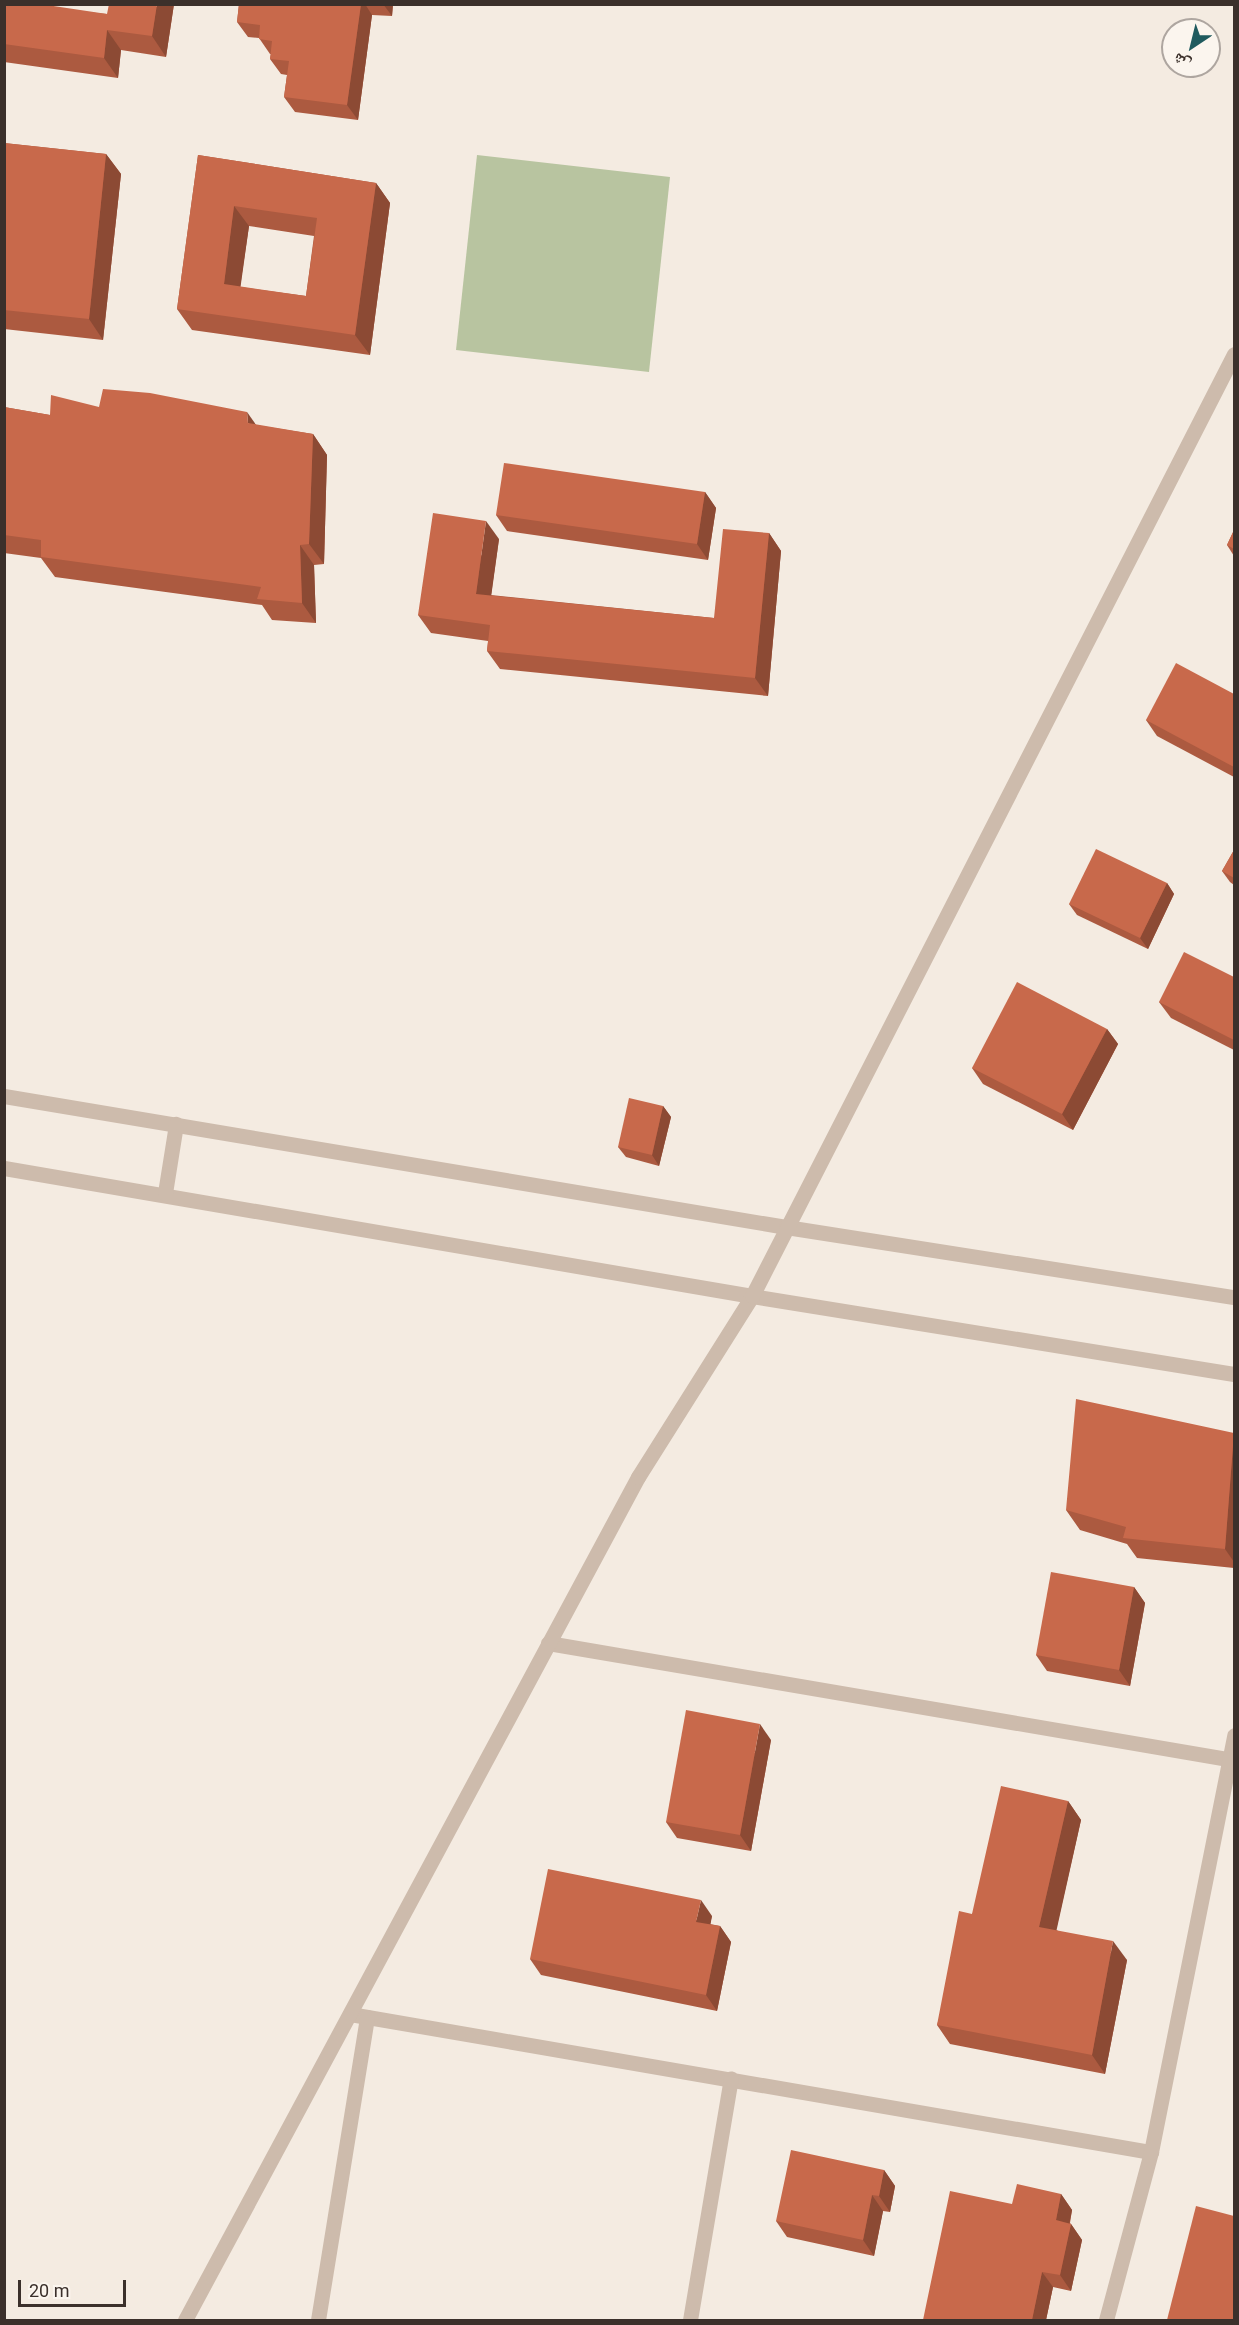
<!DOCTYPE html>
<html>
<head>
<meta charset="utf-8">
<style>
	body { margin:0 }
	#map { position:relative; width:1239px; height:2325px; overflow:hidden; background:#f4ebe1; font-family:Roboto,"Noto Naskh Arabic",sans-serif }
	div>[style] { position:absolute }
	.green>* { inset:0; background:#b8c4a0 }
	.street>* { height:15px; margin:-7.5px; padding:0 7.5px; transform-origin:7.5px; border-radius:7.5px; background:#cdbbac }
	.wall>* { inset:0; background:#ac5a40 }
	.shaded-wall>* { inset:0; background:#8c4a34 }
	.building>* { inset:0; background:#c8694b }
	span { translate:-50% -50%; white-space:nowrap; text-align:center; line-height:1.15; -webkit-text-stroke:5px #fbf5ee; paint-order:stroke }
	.frame { position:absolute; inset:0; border:6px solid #3b302b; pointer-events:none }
	.north { position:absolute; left:1161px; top:18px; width:60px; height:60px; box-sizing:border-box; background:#fbf5ee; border:2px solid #aea6a0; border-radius:50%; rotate:215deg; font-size:16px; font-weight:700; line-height:24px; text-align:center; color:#3b302b }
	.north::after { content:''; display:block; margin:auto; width:21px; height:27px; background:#1f5a5e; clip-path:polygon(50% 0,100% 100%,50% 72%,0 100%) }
	.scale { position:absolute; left:18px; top:2280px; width:108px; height:27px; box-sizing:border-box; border:3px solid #3b302b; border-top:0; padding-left:8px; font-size:18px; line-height:21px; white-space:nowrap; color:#3b302b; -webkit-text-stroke:4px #fbf5ee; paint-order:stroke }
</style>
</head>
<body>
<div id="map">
	<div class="green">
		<i style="clip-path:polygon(477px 155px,670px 177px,649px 372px,456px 350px)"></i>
	</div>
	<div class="street">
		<i style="left:4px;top:1096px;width:793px;rotate:9.51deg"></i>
		<i style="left:786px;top:1227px;width:453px;rotate:8.9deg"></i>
		<i style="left:4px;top:1168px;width:759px;rotate:9.71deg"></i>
		<i style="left:752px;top:1296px;width:488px;rotate:9.2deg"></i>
		<i style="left:165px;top:1193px;width:70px;rotate:-80.9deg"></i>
		<i style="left:548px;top:1643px;width:690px;rotate:9.68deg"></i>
		<i style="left:350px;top:2014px;width:813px;rotate:9.78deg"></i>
		<i style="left:185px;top:2320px;width:957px;rotate:-61.75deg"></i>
		<i style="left:638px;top:1477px;width:214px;rotate:-57.8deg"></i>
		<i style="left:752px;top:1296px;width:1058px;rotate:-62.9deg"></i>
		<i style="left:318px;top:2320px;width:307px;rotate:-80.8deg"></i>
		<i style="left:690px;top:2320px;width:245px;rotate:-80.4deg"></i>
		<i style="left:1106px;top:2320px;width:174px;rotate:-75deg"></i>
		<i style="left:1151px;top:2152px;width:425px;rotate:-78.7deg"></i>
	</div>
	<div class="wall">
		<i style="clip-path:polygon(4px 4px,107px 14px,174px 4px,166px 57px,121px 50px,118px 78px,4px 62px)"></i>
		<i style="clip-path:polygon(239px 4px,393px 4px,392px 16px,372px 15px,358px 120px,295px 112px,284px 97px,287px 75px,281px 74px,270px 59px,271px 54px,270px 54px,259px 38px,248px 37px,237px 22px)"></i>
		<i style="clip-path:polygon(4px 143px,106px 154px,121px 174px,103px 340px,4px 329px)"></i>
		<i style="clip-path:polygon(evenodd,198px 155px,376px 183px,390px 203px,370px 355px,192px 330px,177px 309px,198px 155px,249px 226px,314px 236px,306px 296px,240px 287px,249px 226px)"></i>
		<i style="clip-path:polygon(4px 407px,50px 415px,99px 407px,255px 425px,313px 434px,327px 455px,324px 564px,314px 565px,316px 623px,272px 620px,262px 605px,55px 577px,41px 558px,4px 553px)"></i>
		<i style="clip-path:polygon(705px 492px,716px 508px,708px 560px,507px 531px,496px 515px)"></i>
		<i style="clip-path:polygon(1234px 530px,1234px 556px,1227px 545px)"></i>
		<i style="clip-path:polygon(769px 533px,781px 551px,768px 696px,500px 669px,487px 651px,488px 641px,431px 633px,418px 615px,499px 539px,491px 595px,714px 618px)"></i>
		<i style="clip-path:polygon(1234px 694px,1234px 777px,1157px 736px,1146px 720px)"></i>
		<i style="clip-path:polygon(1234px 850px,1234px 885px,1230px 882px,1222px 871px)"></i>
		<i style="clip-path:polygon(1167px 883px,1174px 894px,1148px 949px,1077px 915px,1069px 904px)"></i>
		<i style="clip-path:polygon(1234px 977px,1234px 1050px,1171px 1018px,1159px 1002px)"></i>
		<i style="clip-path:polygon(1107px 1029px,1118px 1044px,1073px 1130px,983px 1084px,972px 1068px)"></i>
		<i style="clip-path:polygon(663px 1106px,671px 1117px,659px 1166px,626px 1157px,618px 1147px)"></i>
		<i style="clip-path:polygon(1234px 1434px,1234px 1568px,1137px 1558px,1127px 1544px,1080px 1530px,1066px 1510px)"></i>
		<i style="clip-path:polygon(1134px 1587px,1145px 1603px,1130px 1686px,1047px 1671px,1036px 1655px)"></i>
		<i style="clip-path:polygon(771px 1740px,751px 1851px,677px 1838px,666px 1822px)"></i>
		<i style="clip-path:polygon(1068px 1801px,1081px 1820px,1056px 1930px,1127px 1960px,1105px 2074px,950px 2044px,937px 2025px,972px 1914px)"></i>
		<i style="clip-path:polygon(712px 1916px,710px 1924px,720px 1926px,731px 1942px,717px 2011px,541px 1975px,530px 1959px)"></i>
		<i style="clip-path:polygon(884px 2170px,895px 2186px,890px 2212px,883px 2211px,874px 2256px,787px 2237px,776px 2221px)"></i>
		<i style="clip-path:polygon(1061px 2194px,1072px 2210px,1070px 2223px,1071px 2224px,1082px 2240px,1071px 2291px,1053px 2287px,1046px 2320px,923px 2320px,1012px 2204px)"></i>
	</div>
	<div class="shaded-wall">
		<i style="clip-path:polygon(157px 4px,174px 4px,166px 57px,152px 36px)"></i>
		<i style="clip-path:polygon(361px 4px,365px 4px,372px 15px,358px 120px,347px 105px)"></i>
		<i style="clip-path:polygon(383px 4px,393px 4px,392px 16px)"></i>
		<i style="clip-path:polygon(107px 30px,121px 50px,118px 78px,104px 58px)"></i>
		<i style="clip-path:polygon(106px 154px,121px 174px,103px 340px,89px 319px)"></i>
		<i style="clip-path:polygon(376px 183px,390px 203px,370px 355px,355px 335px)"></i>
		<i style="clip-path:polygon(234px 206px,249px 226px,238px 305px,224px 284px)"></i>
		<i style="clip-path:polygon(247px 412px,261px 432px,248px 423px)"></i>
		<i style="clip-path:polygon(313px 434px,327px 455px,324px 564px,309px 544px)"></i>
		<i style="clip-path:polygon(705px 492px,716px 508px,708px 560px,697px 544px)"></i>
		<i style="clip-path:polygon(486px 521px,499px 539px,489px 612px,476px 594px)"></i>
		<i style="clip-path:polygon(769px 533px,781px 551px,768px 696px,755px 678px)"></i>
		<i style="clip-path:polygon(300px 545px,314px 565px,316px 623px,302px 603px)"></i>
		<i style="clip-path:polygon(1167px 883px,1174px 894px,1148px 949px,1140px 938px)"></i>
		<i style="clip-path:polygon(1107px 1029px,1118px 1044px,1073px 1130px,1062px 1114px)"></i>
		<i style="clip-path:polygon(663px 1106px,671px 1117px,659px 1166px,652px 1155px)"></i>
		<i style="clip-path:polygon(1234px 1433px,1234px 1562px,1225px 1549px)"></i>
		<i style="clip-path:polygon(1134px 1587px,1145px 1603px,1130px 1686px,1119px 1670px)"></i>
		<i style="clip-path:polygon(760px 1724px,771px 1740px,751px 1851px,740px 1835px)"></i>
		<i style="clip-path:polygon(1068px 1801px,1081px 1820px,1053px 1946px,1039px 1927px)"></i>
		<i style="clip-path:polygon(701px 1900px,712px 1916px,708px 1938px,696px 1922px)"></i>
		<i style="clip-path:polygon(720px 1926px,731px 1942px,717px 2011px,706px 1995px)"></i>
		<i style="clip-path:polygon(1113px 1941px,1127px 1960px,1105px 2074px,1092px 2055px)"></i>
		<i style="clip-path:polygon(884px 2170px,895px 2186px,890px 2212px,879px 2196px)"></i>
		<i style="clip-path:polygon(1061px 2194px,1072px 2210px,1067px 2236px,1056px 2220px)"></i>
		<i style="clip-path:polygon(872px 2195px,883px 2211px,874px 2256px,863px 2240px)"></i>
		<i style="clip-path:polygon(1071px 2224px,1082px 2240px,1071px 2291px,1060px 2275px)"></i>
		<i style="clip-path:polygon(1042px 2272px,1053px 2287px,1046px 2320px,1032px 2320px)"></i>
	</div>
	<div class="building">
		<i style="clip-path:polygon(4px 4px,40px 4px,107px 14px,109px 4px,157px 4px,152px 36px,107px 30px,104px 58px,4px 44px)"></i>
		<i style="clip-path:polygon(239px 4px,361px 4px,347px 105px,284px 97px,289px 61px,270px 59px,272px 41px,259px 39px,260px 25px,237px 22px)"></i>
		<i style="clip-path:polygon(4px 143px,106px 154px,89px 319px,4px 310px)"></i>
		<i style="clip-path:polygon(evenodd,198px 155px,376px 183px,355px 335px,177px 309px,198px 155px,234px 206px,317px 218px,306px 296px,224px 284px,234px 206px)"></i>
		<i style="clip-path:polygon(103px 389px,150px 393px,247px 412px,248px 423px,313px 434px,309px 544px,300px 545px,302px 603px,257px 599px,261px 587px,41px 557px,41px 540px,4px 535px,4px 407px,50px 415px,51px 395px,99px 407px)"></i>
		<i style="clip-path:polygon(504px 463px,705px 492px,697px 544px,496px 515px)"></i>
		<i style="clip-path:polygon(433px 513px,486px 521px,476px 594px,714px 618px,723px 529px,769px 533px,755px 678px,487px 651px,490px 625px,418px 615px)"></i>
		<i style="clip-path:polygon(1234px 530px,1234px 549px,1227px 545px)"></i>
		<i style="clip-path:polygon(1176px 663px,1234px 694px,1234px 767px,1146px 720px)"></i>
		<i style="clip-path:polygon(1096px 849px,1167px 883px,1140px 938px,1069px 904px)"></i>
		<i style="clip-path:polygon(1234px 850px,1234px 878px,1222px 871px)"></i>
		<i style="clip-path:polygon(1184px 952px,1234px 977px,1234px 1040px,1159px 1002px)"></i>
		<i style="clip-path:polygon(1017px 982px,1107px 1029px,1062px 1114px,972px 1068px)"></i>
		<i style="clip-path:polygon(629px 1098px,663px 1106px,652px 1155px,618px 1147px)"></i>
		<i style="clip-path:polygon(1076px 1399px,1234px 1433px,1225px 1549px,1123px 1538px,1126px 1527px,1066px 1510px)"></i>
		<i style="clip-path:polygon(1051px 1572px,1134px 1587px,1119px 1670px,1036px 1655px)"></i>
		<i style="clip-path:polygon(686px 1710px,760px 1724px,740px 1835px,666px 1822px)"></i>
		<i style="clip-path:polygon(1001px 1786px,1068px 1801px,1039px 1927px,1113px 1941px,1092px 2055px,937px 2025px,959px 1911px,972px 1914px)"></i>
		<i style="clip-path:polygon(548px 1869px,701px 1900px,696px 1922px,720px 1926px,706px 1995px,530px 1959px)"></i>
		<i style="clip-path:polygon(791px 2150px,884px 2170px,879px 2196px,872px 2195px,863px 2240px,776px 2221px)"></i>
		<i style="clip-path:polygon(1017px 2184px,1061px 2194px,1056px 2220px,1071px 2224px,1060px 2275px,1042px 2272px,1032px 2320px,923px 2320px,950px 2191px,1012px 2204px)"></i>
		<i style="clip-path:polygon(1196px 2206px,1234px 2216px,1234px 2320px,1167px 2320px)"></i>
	</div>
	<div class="frame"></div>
	<div class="north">ش</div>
	<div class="scale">20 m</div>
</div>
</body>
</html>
